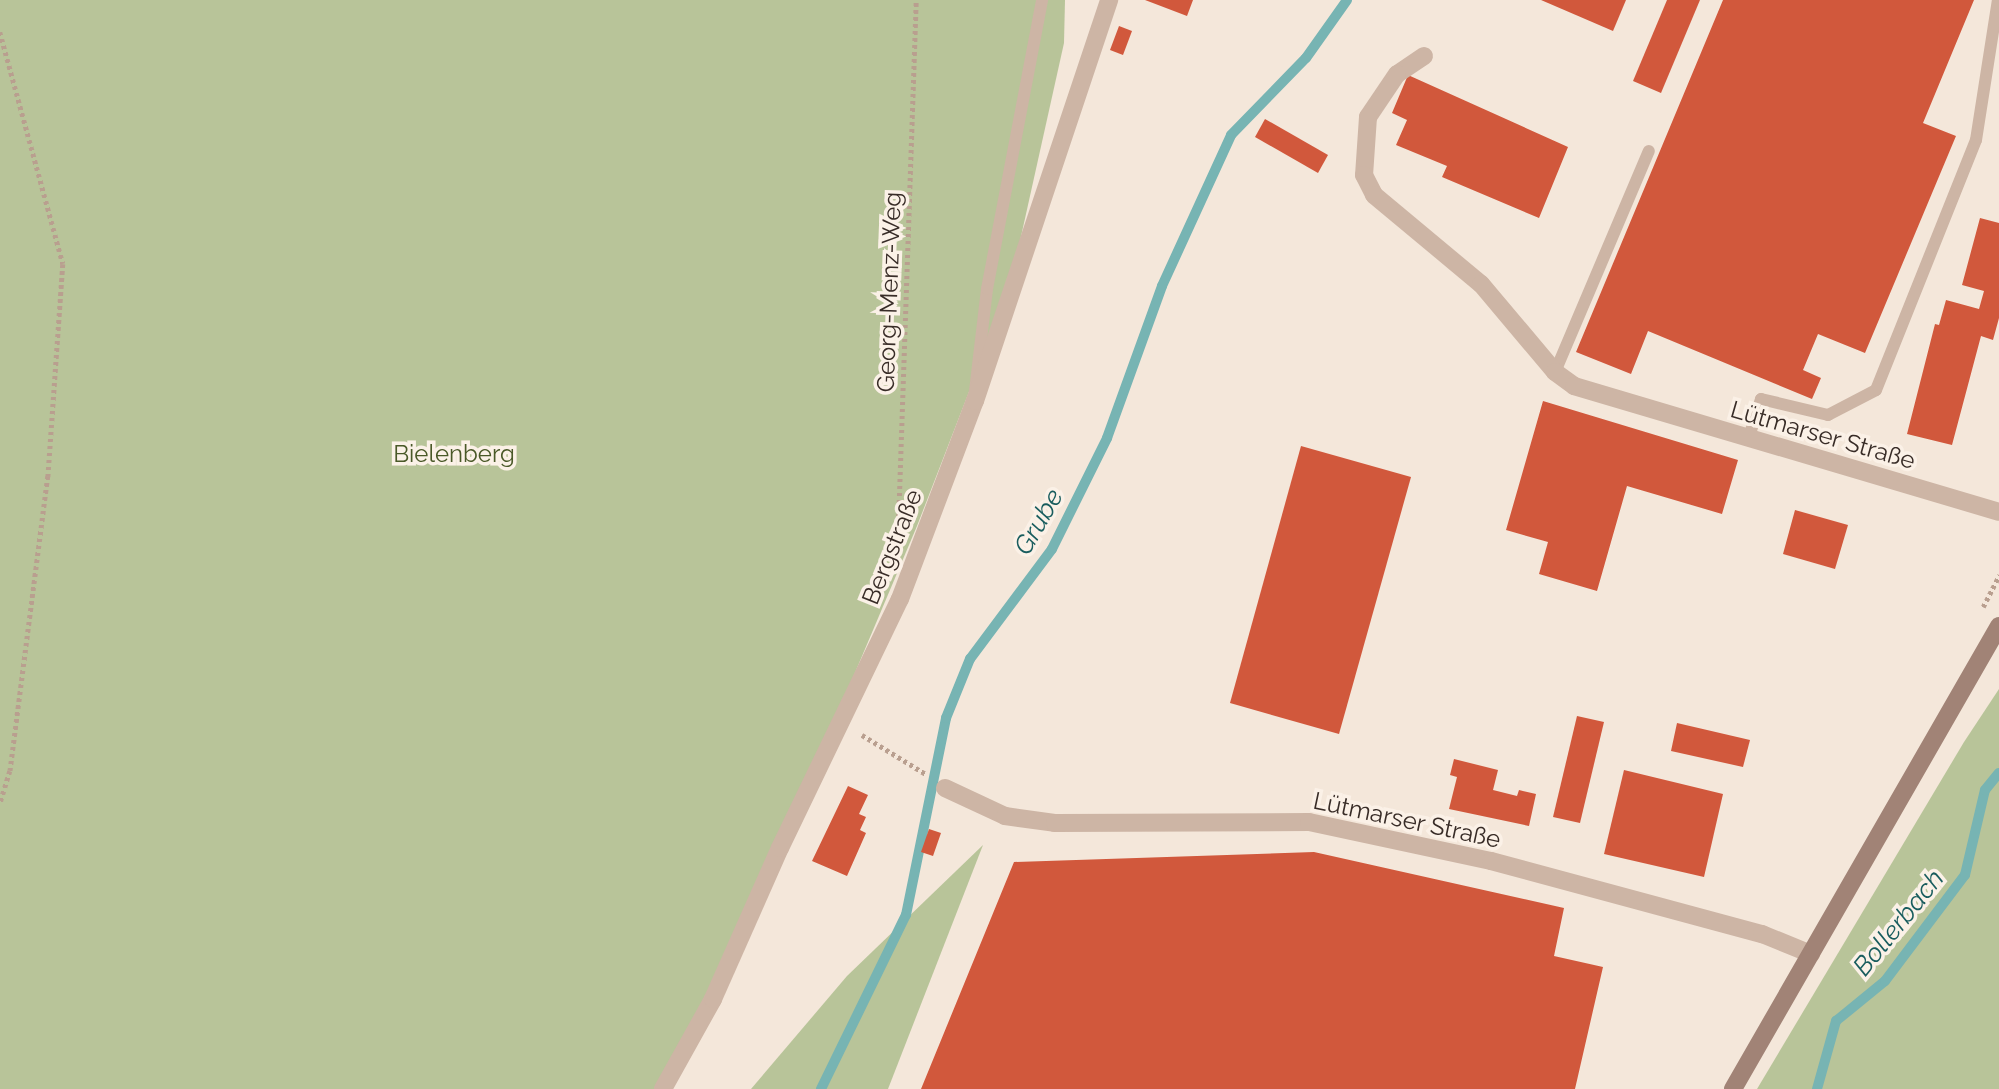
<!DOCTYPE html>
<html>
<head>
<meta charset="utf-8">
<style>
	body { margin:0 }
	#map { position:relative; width:1999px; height:1089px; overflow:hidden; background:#f4e7da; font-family:Raleway,sans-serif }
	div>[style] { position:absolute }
	.green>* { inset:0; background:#b8c499 }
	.stream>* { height:10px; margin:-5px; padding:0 5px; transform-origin:5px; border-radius:5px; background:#77b4b3 }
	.building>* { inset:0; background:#d1583c }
	.path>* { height:4.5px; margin-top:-2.25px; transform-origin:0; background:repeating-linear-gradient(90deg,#b99f8f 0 3.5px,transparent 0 7px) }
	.service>* { height:12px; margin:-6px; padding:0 6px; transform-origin:6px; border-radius:6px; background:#cdb5a5 }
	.minor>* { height:18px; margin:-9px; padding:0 9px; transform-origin:9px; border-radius:9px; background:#cdb5a5 }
	.secondary>* { height:18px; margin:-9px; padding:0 9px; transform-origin:9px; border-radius:9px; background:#a18376 }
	span { translate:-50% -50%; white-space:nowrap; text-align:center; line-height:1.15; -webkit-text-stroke:7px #fbf1e7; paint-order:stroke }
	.street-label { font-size:24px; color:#382c27 }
	.park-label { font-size:24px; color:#4a5928 }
	.water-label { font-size:26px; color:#195d5e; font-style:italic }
</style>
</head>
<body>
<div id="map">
	<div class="green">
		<i style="clip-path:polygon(0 0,1065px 0,1064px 43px,1010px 286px,917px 526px,797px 810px,659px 1089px,0 1089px)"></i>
		<i style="clip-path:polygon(1999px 689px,1999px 1089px,1757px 1089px,1964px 742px)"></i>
		<i style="clip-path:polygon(983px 845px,888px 1089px,751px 1089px,847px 976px)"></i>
	</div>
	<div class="stream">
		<i style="left:821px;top:1089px;width:194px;rotate:-64deg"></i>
		<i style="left:906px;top:915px;width:201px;rotate:-78.5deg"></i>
		<i style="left:946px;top:718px;width:64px;rotate:-67.9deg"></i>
		<i style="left:970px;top:659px;width:137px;rotate:-53.3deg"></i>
		<i style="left:1052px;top:549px;width:124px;rotate:-63.6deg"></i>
		<i style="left:1107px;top:438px;width:162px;rotate:-70.1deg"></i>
		<i style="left:1162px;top:286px;width:166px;rotate:-65.4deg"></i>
		<i style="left:1231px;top:135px;width:107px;rotate:-45.8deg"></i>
		<i style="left:1306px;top:58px;width:71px;rotate:-54.7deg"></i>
		<i style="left:1817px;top:1089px;width:71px;rotate:-74.4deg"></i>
		<i style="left:1836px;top:1021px;width:63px;rotate:-39.2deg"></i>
		<i style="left:1885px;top:981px;width:133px;rotate:-53deg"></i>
		<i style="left:1965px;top:875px;width:87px;rotate:-76.8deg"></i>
		<i style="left:1985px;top:790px;width:22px;rotate:-51deg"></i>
	</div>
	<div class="building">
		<i style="clip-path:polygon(1145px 0,1193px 0,1187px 16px)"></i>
		<i style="clip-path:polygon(1541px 0,1626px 0,1613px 31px)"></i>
		<i style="clip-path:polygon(1667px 0,1700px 0,1661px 93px,1633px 81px)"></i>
		<i style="clip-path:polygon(1723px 0,1974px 0,1923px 123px,1956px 136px,1865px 353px,1818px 334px,1803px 370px,1821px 378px,1812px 399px,1648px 331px,1631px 374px,1576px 352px)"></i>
		<i style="clip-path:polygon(1119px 26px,1132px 31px,1123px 55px,1110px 50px)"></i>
		<i style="clip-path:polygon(1408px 75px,1568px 147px,1539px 218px,1442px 177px,1447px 166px,1396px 145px,1407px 120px,1392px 113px)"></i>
		<i style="clip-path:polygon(1265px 119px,1328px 155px,1318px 173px,1255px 137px)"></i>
		<i style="clip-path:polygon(1980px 218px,1999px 223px,1999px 318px,1993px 340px,1981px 336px,1952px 445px,1907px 434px,1935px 324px,1939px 325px,1946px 300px,1979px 309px,1984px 291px,1962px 285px)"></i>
		<i style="clip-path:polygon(1543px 401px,1738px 460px,1722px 514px,1627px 486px,1597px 591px,1539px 574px,1548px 542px,1506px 530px)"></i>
		<i style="clip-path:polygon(1301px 446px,1411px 477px,1339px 734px,1230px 703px)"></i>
		<i style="clip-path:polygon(1795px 510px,1848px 525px,1835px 569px,1783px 554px)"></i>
		<i style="clip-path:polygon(1577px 716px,1604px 722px,1580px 823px,1553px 817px)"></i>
		<i style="clip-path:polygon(1677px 723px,1750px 740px,1743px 767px,1671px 751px)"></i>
		<i style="clip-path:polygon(1454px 759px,1498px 770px,1493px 790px,1517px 796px,1519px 790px,1536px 794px,1529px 826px,1449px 809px,1457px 777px,1450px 775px)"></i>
		<i style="clip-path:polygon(1624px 770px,1723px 794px,1704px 877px,1604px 854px)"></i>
		<i style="clip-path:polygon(848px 786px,868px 795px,859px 814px,866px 817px,860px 830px,866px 833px,847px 876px,812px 861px)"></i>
		<i style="clip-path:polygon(929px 829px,941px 833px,933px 856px,921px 852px)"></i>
		<i style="clip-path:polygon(1314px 852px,1564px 908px,1554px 956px,1603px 967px,1575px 1089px,921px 1089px,1014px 862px)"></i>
	</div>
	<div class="path">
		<i style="left:0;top:32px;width:240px;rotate:74.8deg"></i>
		<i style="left:63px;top:264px;width:213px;rotate:94deg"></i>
		<i style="left:48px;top:476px;width:297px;rotate:97.3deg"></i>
		<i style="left:10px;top:771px;width:34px;rotate:107deg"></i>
		<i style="left:898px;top:531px;width:531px;rotate:-88.06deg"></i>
		<i style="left:1983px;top:607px;width:36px;rotate:-63deg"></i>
		<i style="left:862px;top:735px;width:75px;rotate:31.4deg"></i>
	</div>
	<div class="service">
		<i style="left:1555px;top:372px;width:240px;rotate:-67deg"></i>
		<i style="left:975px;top:391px;width:103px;rotate:-83.3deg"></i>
		<i style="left:987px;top:289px;width:294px;rotate:-79.2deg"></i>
		<i style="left:1748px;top:440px;width:43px;rotate:-72.4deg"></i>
		<i style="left:1761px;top:399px;width:69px;rotate:13.4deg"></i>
		<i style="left:1828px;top:415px;width:54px;rotate:-27.5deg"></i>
		<i style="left:1876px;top:390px;width:269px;rotate:-68.2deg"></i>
		<i style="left:1976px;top:140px;width:142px;rotate:-81.1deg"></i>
	</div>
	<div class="minor">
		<i style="left:1424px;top:56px;width:32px;rotate:146deg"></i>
		<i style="left:1397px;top:74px;width:52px;rotate:124deg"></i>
		<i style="left:1368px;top:117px;width:58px;rotate:93.9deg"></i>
		<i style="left:1364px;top:175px;width:22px;rotate:63deg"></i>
		<i style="left:1374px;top:195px;width:139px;rotate:39.8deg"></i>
		<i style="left:1481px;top:284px;width:115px;rotate:49.9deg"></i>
		<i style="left:1555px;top:372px;width:24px;rotate:36deg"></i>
		<i style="left:1574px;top:386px;width:443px;rotate:16.5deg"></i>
		<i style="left:945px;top:788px;width:66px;rotate:25deg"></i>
		<i style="left:1005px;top:816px;width:50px;rotate:8deg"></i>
		<i style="left:1055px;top:823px;width:254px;rotate:-0.2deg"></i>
		<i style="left:1309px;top:822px;width:186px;rotate:12.1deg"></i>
		<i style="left:1491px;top:861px;width:281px;rotate:15.1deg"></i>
		<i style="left:1762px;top:934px;width:53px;rotate:22.2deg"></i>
		<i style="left:663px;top:1089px;width:103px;rotate:-60.9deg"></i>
		<i style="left:713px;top:999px;width:165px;rotate:-66.1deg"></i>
		<i style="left:780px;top:848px;width:276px;rotate:-64.3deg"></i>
		<i style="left:900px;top:599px;width:212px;rotate:-69.3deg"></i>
		<i style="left:975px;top:401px;width:423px;rotate:-71.5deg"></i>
	</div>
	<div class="secondary">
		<i style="left:1733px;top:1089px;width:534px;rotate:-60.12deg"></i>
	</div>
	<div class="street-label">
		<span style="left:889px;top:292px;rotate:-88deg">Georg-Menz-Weg</span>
		<span style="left:1823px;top:435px;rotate:16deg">Lütmarser Straße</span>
		<span style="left:892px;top:547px;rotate:-68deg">Bergstraße</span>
		<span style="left:1407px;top:820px;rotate:12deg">Lütmarser Straße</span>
	</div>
	<div class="park-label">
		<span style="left:454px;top:454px">Bielenberg</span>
	</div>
	<div class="water-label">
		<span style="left:1039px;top:522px;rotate:-60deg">Grube</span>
		<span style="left:1899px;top:923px;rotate:-51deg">Bollerbach</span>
	</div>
</div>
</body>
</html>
